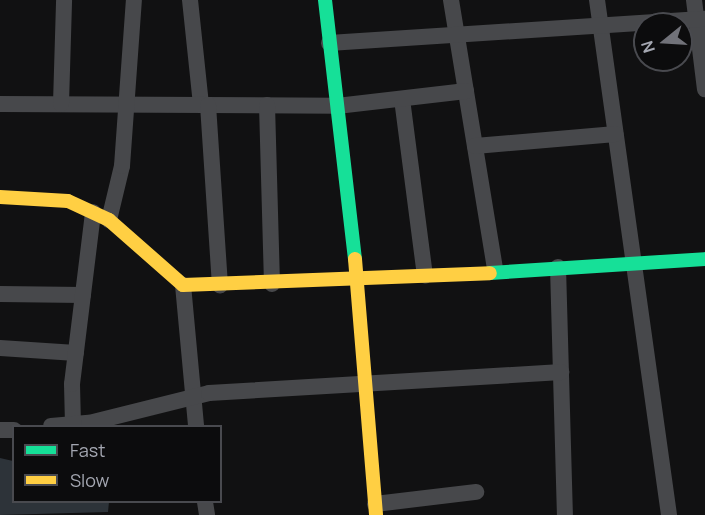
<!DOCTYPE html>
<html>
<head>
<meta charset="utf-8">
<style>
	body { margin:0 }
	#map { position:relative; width:705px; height:515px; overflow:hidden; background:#111112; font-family:Manrope,sans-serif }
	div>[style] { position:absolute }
	.water>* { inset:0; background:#2d3339 }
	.street>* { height:16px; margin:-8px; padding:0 8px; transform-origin:8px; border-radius:8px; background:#47484b }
	.fast>* { height:14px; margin:-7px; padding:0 7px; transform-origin:7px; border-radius:7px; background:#16e098 }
	.slow>* { height:14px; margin:-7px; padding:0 7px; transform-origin:7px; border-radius:7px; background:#ffcf43 }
	span { translate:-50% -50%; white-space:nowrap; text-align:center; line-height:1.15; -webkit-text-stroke:5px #0c0c0d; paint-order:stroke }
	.legend { position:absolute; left:12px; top:425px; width:210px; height:78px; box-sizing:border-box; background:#0c0c0d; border:2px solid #494a4f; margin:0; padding:8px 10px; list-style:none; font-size:18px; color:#a4a7b1 }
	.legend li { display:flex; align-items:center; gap:12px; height:30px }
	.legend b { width:30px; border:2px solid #494a4f }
	.north { position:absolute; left:633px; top:12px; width:60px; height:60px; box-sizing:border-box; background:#0c0c0d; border:2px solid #494a4f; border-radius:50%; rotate:252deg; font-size:16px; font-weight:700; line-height:24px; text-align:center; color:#a4a7b1 }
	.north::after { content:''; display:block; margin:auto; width:21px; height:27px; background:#717279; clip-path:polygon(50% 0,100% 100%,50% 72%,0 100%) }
</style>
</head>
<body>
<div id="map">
	<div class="water">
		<i style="clip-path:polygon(0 458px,13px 461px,14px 502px,109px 502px,108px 512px,0 515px)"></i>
	</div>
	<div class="street">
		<i style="left:190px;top:0;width:105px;rotate:84deg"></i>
		<i style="left:451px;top:0;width:274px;rotate:80.7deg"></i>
		<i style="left:597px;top:0;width:520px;rotate:82.04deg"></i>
		<i style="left:694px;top:0;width:90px;rotate:83deg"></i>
		<i style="left:329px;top:43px;width:377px;rotate:-3.7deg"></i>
		<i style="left:402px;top:99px;width:178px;rotate:82.6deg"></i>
		<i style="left:0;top:104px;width:337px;rotate:0.3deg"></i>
		<i style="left:337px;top:106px;width:130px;rotate:-6.6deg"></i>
		<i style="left:61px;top:104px;width:104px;rotate:-88.3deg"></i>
		<i style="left:208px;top:105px;width:181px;rotate:86.2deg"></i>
		<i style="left:267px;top:105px;width:179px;rotate:88.4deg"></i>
		<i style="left:475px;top:146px;width:141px;rotate:-4.9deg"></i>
		<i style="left:109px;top:220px;width:56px;rotate:-76.5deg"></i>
		<i style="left:122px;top:166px;width:166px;rotate:-85.9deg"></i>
		<i style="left:558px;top:267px;width:248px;rotate:88.4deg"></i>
		<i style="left:183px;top:285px;width:142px;rotate:84.7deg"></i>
		<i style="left:0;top:294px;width:83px;rotate:0.7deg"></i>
		<i style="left:0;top:348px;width:76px;rotate:3.8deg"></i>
		<i style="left:73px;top:425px;width:41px;rotate:-91.4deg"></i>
		<i style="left:72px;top:384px;width:173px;rotate:-83deg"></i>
		<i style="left:51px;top:426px;width:38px;rotate:-5deg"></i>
		<i style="left:89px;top:423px;width:124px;rotate:-14deg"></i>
		<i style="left:209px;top:393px;width:353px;rotate:-3.4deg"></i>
		<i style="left:0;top:430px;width:14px"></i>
		<i style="left:205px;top:502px;width:13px;rotate:81deg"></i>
		<i style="left:375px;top:504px;width:102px;rotate:-6.8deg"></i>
	</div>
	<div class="fast">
		<i style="left:325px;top:0;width:261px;rotate:83.4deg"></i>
		<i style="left:490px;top:273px;width:215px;rotate:-3.7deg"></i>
	</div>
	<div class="slow">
		<i style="left:0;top:197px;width:68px;rotate:3.4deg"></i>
		<i style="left:68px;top:201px;width:45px;rotate:24.9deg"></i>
		<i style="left:109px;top:220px;width:98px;rotate:41.3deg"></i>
		<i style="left:183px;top:285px;width:307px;rotate:-2.2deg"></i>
		<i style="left:355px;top:259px;width:257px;rotate:85.3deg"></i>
	</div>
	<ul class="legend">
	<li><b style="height:8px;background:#16e098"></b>Fast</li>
	<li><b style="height:8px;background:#ffcf43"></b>Slow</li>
	</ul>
	<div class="north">N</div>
</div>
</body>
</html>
